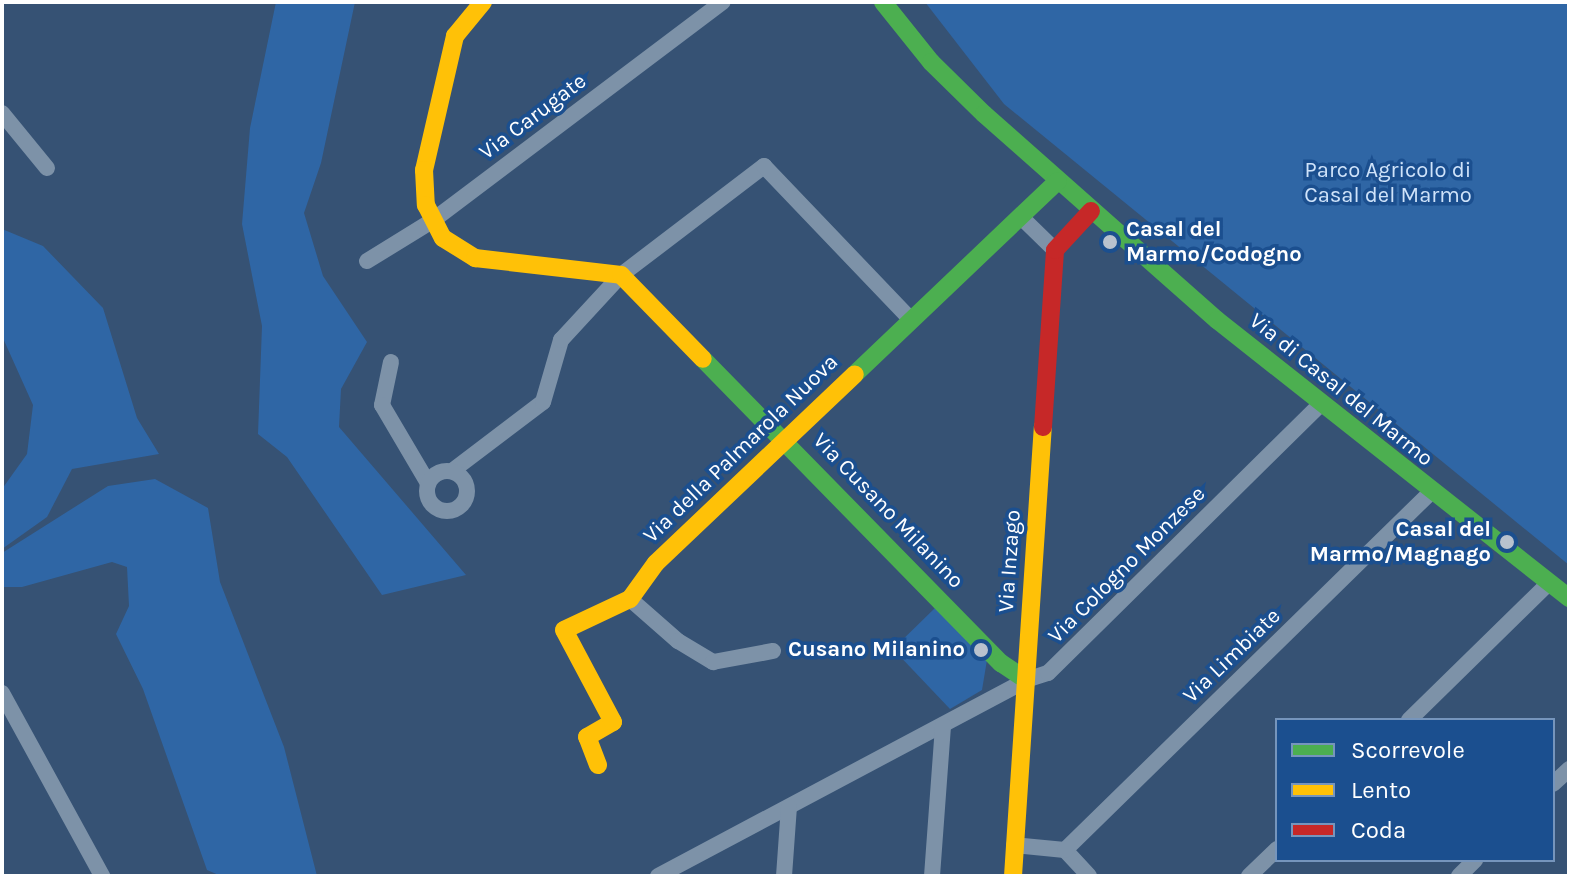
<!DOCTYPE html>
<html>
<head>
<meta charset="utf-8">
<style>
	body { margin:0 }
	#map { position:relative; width:1571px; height:878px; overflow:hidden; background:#365274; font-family:Karla,sans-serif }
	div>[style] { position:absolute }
	.green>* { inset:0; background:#2f66a5 }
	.street>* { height:16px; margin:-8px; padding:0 8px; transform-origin:8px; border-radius:8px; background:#7d92a8 }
	.street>.ring { margin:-8px; padding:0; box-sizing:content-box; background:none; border:16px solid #7d92a8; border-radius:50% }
	.fast>* { height:18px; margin:-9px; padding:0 9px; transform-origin:9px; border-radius:9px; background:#4caf50 }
	.slow>* { height:18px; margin:-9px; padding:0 9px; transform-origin:9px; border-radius:9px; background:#ffc107 }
	.jam>* { height:18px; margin:-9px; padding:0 9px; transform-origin:9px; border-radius:9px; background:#c62828 }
	.dots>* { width:22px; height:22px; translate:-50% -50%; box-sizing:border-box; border:4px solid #1b4f8f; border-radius:50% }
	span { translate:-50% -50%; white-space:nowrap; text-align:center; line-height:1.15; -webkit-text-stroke:7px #1b4f8f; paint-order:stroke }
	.street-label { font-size:22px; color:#fff }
	.park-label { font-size:22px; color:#cfe3fa }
	.poi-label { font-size:22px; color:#fff; font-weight:700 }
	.left { translate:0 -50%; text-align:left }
	.right { translate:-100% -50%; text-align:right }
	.frame { position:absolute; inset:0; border:4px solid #fff; pointer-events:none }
	.legend { position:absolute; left:1275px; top:718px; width:280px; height:144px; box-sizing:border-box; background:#1b4f8f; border:2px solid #7695bc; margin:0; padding:10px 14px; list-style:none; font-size:24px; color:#fff }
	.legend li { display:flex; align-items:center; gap:16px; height:40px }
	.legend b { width:40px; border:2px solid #7695bc }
</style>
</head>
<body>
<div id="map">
	<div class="green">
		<i style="clip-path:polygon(276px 2px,355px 2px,321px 163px,304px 213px,323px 276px,367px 342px,341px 389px,339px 427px,466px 575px,382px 595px,287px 457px,258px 434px,262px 326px,242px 224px,250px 128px)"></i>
		<i style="clip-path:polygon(925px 2px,1569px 2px,1569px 565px,1004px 104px)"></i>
		<i style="clip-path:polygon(2px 229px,43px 246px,103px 308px,137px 418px,159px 454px,72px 469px,47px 517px,2px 549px,2px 489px,27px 454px,33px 405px,2px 336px)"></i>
		<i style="clip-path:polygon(155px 479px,208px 508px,220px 582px,284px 747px,317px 876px,221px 876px,207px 870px,143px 689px,116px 634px,129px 606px,127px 567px,112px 562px,22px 587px,2px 587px,2px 553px,108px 486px)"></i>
		<i style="clip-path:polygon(935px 608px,987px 660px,982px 690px,950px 709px,893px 649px)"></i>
	</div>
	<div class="street">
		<i style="left:2px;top:113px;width:71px;rotate:50.7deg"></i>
		<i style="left:1020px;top:216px;width:49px;rotate:44.2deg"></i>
		<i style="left:367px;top:261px;width:76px;rotate:-31.6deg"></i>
		<i style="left:432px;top:221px;width:364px;rotate:-37deg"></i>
		<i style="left:391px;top:362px;width:44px;rotate:101.8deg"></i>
		<i style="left:382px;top:405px;width:91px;rotate:59.5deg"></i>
		<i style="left:452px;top:471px;width:114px;rotate:-37.2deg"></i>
		<i style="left:543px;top:402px;width:65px;rotate:-73.8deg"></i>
		<i style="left:561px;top:340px;width:88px;rotate:-47.3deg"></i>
		<i style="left:621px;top:275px;width:180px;rotate:-37.3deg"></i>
		<i style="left:764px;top:166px;width:211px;rotate:46.3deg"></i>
		<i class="ring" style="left:427px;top:471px;width:24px;height:24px"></i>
		<i style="left:630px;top:599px;width:64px;rotate:41.2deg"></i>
		<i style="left:678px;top:641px;width:41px;rotate:31deg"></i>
		<i style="left:713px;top:662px;width:61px;rotate:-10.4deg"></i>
		<i style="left:2px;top:693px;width:209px;rotate:61.3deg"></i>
		<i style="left:1409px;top:720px;width:196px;rotate:-44.4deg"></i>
		<i style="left:1553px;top:784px;width:22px;rotate:-43deg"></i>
		<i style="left:1014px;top:845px;width:51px;rotate:5.6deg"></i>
		<i style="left:1065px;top:850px;width:35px;rotate:47deg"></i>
		<i style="left:1065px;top:850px;width:511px;rotate:-44.37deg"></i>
		<i style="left:658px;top:876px;width:417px;rotate:-28deg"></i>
		<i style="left:1026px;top:680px;width:23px;rotate:-18deg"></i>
		<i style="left:1048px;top:673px;width:382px;rotate:-44.6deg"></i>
		<i style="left:784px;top:876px;width:69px;rotate:-85.9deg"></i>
		<i style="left:932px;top:876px;width:151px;rotate:-85.8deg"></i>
		<i style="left:1249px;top:876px;width:39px;rotate:-44deg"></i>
		<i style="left:1459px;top:876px;width:23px;rotate:-45deg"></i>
	</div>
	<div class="fast">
		<i style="left:883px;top:2px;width:77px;rotate:51.3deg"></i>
		<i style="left:931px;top:62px;width:74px;rotate:44.5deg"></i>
		<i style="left:984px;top:114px;width:311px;rotate:41.5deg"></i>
		<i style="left:1217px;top:320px;width:449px;rotate:38.3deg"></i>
		<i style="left:703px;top:359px;width:426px;rotate:45.6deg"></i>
		<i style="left:1001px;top:663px;width:30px;rotate:34deg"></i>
		<i style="left:855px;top:374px;width:280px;rotate:-43.6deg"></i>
	</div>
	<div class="slow">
		<i style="left:483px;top:2px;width:44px;rotate:129.5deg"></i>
		<i style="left:455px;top:36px;width:138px;rotate:103deg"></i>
		<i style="left:424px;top:170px;width:35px;rotate:87deg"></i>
		<i style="left:426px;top:205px;width:37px;rotate:63deg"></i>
		<i style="left:443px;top:238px;width:38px;rotate:32deg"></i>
		<i style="left:475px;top:258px;width:147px;rotate:6.6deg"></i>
		<i style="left:621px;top:275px;width:117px;rotate:45.7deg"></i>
		<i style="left:598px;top:765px;width:30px;rotate:-111deg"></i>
		<i style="left:587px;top:737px;width:30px;rotate:-30deg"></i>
		<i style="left:613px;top:722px;width:104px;rotate:-118deg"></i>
		<i style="left:564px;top:630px;width:73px;rotate:-25.2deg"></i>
		<i style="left:630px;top:599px;width:44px;rotate:-54.2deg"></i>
		<i style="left:656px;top:563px;width:274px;rotate:-43.5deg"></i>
		<i style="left:1013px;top:876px;width:450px;rotate:-86.2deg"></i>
	</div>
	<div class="jam">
		<i style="left:1043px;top:427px;width:177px;rotate:-86.1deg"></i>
		<i style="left:1055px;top:250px;width:53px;rotate:-47.3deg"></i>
	</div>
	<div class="dots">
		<i style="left:1110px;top:242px;background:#b9c2ce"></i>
		<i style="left:1507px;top:542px;background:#b9c2ce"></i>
		<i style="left:981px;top:650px;background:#b9c2ce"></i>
	</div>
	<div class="street-label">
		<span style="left:533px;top:117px;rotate:-37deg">Via Carugate</span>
		<span style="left:1341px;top:390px;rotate:39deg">Via di Casal del Marmo</span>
		<span style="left:741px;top:449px;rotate:-44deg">Via della Palmarola Nuova</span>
		<span style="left:888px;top:511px;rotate:46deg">Via Cusano Milanino</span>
		<span style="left:1010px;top:561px;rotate:-86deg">Via Inzago</span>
		<span style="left:1127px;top:565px;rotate:-45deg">Via Cologno Monzese</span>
		<span style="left:1232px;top:656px;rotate:-44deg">Via Limbiate</span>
	</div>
	<div class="park-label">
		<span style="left:1388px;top:183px">Parco Agricolo di<br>Casal del Marmo</span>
	</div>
	<div class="poi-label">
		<span class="left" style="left:1126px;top:242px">Casal del<br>Marmo/Codogno</span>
		<span class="right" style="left:1491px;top:542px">Casal del<br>Marmo/Magnago</span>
		<span class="right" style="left:965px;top:650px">Cusano Milanino</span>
	</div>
	<div class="frame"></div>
	<ul class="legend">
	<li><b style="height:10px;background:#4caf50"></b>Scorrevole</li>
	<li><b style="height:10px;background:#ffc107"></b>Lento</li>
	<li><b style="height:10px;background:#c62828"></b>Coda</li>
	</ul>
</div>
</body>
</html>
